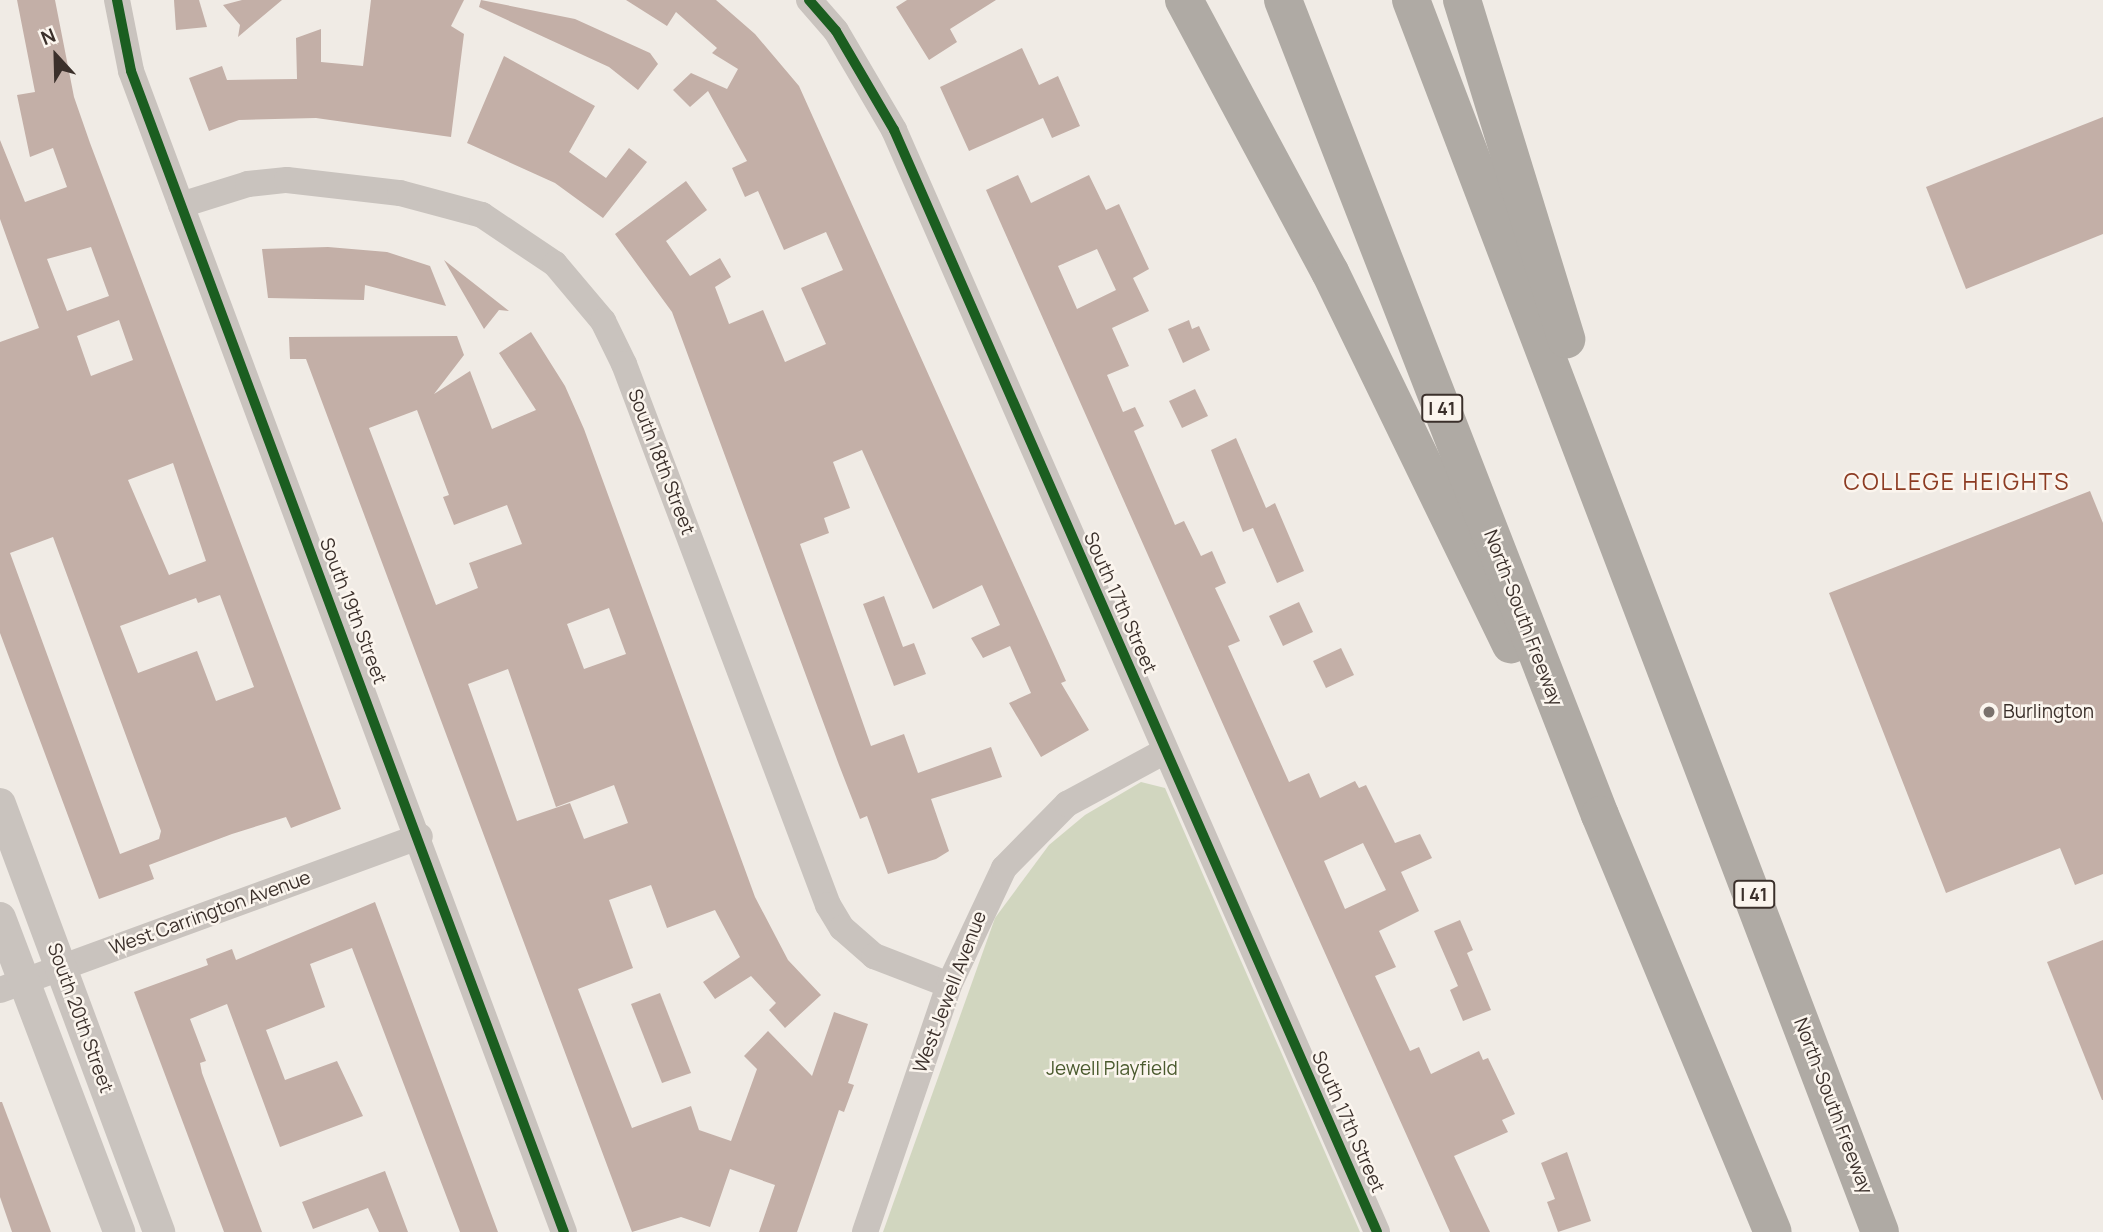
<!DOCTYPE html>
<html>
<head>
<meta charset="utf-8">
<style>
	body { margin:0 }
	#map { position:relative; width:2103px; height:1232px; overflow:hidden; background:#f0ebe5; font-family:Manrope,sans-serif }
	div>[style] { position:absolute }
	.green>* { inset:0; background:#d1d6bf }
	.building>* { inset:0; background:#c3afa7 }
	.minor>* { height:26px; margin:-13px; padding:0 13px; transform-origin:13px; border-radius:13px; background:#c9c3be }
	.tertiary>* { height:32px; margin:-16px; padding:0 16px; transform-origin:16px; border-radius:16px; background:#c9c3be }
	.motorway>* { height:38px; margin:-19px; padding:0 19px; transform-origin:19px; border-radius:19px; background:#afaaa4 }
	.cycleway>* { height:10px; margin:-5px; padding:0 5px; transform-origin:5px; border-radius:5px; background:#1b5e20 }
	.dots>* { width:19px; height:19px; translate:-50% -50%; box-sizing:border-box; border:4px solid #fbf5ee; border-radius:50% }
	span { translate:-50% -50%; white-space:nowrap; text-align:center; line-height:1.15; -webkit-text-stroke:5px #fbf5ee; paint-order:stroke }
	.shield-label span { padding:2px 5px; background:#fbf5ee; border:2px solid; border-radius:5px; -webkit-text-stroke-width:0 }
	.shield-label { font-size:18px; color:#3b302b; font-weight:700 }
	.street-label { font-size:19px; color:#3b302b }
	.poi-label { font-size:19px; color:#3b302b }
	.left { translate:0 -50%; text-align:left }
	.park-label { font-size:19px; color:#4a5a2e }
	.quarter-label { font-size:23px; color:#8c3b22; letter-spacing:2px }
	.north { position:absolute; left:21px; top:21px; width:70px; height:70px; -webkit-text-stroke:5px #fbf5ee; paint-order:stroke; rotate:338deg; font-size:19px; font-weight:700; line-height:28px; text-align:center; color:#3b302b }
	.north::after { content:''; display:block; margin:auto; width:24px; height:32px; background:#3b302b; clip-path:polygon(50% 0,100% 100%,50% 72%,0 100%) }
</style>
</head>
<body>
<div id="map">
	<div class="green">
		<i style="clip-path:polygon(1141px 782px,1165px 788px,1360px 1232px,883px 1232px,995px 918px,1049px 845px,1085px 815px)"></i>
	</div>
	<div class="building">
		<i style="clip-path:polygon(evenodd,17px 0,55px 0,74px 97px,90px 143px,341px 809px,291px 828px,286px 817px,232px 834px,149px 865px,154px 879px,99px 899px,0 633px,0 342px,39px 328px,0 219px,0 140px,25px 202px,67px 187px,53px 148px,30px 157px,17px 95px,35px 92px,17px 0,91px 247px,109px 296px,67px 311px,47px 259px,91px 247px,17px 0,119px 320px,133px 360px,91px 376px,77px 336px,119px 320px,17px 0,173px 463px,206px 561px,169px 575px,128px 480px,173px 463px,17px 0,53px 537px,161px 831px,159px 839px,120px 854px,10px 553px,53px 537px,17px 0,220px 595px,254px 687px,216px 701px,197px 651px,138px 673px,120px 626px,196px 598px,198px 603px,220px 595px)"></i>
		<i style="clip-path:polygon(174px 0,199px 0,207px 27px,176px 30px)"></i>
		<i style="clip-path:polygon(242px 0,282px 0,238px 37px,240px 25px,223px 5px)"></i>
		<i style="clip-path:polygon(371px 0,464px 0,451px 26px,464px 34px,451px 137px,316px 118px,239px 120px,209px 131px,189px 78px,222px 66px,227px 80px,297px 79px,296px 38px,321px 29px,321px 62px,363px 66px)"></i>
		<i style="clip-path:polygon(481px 0,575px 19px,650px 53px,658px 64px,638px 90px,609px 67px,479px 7px)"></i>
		<i style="clip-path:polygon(626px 0,716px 0,755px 34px,799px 86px,1066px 681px,1061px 683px,1089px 730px,1041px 757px,1009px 703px,1031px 693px,1010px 646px,983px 658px,971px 638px,1000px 625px,982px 585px,933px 609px,862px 450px,833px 462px,850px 508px,824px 518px,829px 533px,800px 544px,871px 746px,904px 734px,918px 773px,991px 747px,1002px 777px,931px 799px,949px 851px,936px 859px,888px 874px,867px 816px,860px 819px,839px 765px,672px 312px,615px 234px,686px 181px,707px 210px,666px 241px,690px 276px,720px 258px,731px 277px,715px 287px,729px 324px,763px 310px,785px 362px,826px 344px,801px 288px,843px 270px,826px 232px,784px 250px,758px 191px,745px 197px,732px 168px,747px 161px,708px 91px,690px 107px,673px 90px,691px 73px,727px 89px,738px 69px,712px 53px,717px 48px,676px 12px,667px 26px)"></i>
		<i style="clip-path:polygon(907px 0,996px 0,950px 29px,957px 42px,929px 60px,896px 7px)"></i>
		<i style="clip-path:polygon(1022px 48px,1039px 85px,1058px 76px,1080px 126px,1052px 138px,1043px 118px,969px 151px,940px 87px)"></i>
		<i style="clip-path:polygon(504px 56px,595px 106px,569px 152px,606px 178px,629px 148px,647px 162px,603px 218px,555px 183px,467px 143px)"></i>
		<i style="clip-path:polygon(2103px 117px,2103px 234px,1966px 289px,1926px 187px)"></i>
		<i style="clip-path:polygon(evenodd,1018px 175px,1031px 203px,1089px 175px,1106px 210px,1119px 204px,1149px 269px,1133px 278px,1149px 311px,1112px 328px,1129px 366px,1107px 375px,1123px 412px,1135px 407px,1144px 426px,1134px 431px,1175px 525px,1184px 521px,1201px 556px,1212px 551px,1226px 583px,1215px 588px,1240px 641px,1228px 646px,1289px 782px,1309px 773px,1320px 798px,1355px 781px,1359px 788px,1366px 785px,1395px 843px,1420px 834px,1432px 858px,1401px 872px,1419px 911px,1379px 931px,1396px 967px,1375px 976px,1410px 1051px,1419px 1047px,1431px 1074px,1479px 1051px,1483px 1060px,1488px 1058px,1515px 1114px,1502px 1120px,1508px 1132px,1454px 1156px,1490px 1232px,1450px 1232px,1277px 846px,986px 190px,1018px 175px,1097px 249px,1116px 290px,1077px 309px,1058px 266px,1097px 249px,1018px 175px,1363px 843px,1386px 890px,1345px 909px,1324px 861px,1363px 843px)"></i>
		<i style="clip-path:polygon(328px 247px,387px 252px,430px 266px,446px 306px,365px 285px,364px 300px,268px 298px,262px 249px)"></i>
		<i style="clip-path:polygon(444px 260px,481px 289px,509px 311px,499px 310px,484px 329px)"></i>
		<i style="clip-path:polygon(1189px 320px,1192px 329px,1199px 326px,1210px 350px,1183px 363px,1168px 329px)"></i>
		<i style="clip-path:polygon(evenodd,531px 332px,565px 386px,584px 429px,755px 897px,788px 960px,821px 995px,785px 1028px,769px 1010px,776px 1003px,751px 976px,715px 999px,703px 982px,740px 957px,715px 910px,667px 928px,651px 885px,609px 900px,633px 968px,578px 989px,632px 1128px,691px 1106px,699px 1130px,731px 1141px,757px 1069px,744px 1056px,768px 1031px,812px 1076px,834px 1012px,868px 1024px,848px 1083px,854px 1085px,844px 1112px,839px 1110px,797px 1232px,759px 1232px,775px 1185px,730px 1169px,710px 1227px,681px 1217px,632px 1232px,306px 359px,290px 359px,289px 337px,457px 336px,464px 355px,434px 394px,470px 371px,492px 429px,536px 410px,499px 353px,531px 332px,417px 410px,449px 495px,443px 497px,454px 525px,507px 505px,522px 544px,469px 563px,478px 588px,436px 605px,369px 428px,417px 410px,531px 332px,609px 608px,626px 654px,584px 669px,567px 624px,609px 608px,531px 332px,508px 669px,556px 807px,614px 785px,628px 823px,584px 839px,570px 803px,517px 821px,468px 684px,508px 669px)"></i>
		<i style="clip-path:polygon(1195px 389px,1208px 416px,1182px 428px,1169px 401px)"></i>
		<i style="clip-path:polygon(1236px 438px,1266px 508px,1275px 503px,1304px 571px,1277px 583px,1253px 528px,1243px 532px,1211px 450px)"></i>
		<i style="clip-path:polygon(2090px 491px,2103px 523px,2103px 874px,2075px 885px,2060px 848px,1946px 893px,1829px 593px)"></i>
		<i style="clip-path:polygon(884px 596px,903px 647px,914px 643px,926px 674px,894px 686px,863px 604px)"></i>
		<i style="clip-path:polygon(1299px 602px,1313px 632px,1283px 646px,1269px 616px)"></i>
		<i style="clip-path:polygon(1341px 648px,1354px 675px,1326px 688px,1313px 661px)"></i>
		<i style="clip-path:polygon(375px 902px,498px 1232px,460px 1232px,352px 948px,310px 964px,325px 1007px,266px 1030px,285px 1080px,337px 1061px,363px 1116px,280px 1147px,227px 1004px,190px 1019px,206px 1061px,200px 1063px,202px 1073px,262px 1232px,224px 1232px,134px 992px,208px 965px,206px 959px,232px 949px,236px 960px)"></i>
		<i style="clip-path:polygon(1460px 920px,1473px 950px,1467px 953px,1491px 1010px,1463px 1021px,1450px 990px,1458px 986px,1434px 931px)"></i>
		<i style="clip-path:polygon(2103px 940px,2103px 1100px,2102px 1100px,2047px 962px)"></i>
		<i style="clip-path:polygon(660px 993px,691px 1073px,662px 1083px,631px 1004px)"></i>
		<i style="clip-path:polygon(0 1102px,2px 1102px,51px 1232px,12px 1232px,0 1197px)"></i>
		<i style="clip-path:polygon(1567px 1152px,1591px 1221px,1558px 1232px,1547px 1202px,1555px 1199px,1541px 1163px)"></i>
		<i style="clip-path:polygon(385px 1171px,408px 1232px,379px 1232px,368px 1208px,313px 1229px,302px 1202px)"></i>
	</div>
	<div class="minor">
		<i style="left:117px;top:0;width:72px;rotate:78.8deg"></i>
		<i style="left:131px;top:71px;width:1239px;rotate:69.55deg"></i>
		<i style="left:809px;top:0;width:41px;rotate:48.9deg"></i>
		<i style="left:836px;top:31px;width:115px;rotate:59.6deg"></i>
		<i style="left:894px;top:130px;width:1203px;rotate:66.33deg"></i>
		<i style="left:181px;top:205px;width:70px;rotate:-17.4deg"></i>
		<i style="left:248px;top:184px;width:39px;rotate:-6deg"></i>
		<i style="left:287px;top:180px;width:114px;rotate:6.6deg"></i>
		<i style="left:400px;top:193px;width:85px;rotate:15deg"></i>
		<i style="left:482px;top:215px;width:88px;rotate:33.9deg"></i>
		<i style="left:555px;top:264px;width:75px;rotate:49.9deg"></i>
		<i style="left:603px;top:321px;width:48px;rotate:64deg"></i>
		<i style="left:624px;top:364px;width:578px;rotate:69.34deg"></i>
		<i style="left:828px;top:905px;width:27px;rotate:59deg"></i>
		<i style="left:842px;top:928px;width:43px;rotate:41.2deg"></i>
		<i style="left:874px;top:956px;width:80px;rotate:21.1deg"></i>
		<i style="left:0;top:990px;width:447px;rotate:-20.1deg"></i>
		<i style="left:865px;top:1232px;width:261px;rotate:-71.2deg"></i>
		<i style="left:949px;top:985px;width:129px;rotate:-64.8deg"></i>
		<i style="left:1004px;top:868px;width:90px;rotate:-45.5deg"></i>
		<i style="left:1067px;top:804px;width:111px;rotate:-28.4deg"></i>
	</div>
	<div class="tertiary">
		<i style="left:0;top:804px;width:457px;rotate:69.6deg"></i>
		<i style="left:0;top:918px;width:336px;rotate:69.2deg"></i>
	</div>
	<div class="motorway">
		<i style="left:1184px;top:0;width:309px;rotate:61.8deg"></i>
		<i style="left:1330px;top:272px;width:414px;rotate:64.1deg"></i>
		<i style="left:1283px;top:0;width:874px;rotate:68.75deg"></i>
		<i style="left:1600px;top:815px;width:451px;rotate:67.5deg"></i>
		<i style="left:1411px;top:0;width:1318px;rotate:69.16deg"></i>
		<i style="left:1462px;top:0;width:355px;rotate:72.9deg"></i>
	</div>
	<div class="cycleway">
		<i style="left:117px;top:0;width:72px;rotate:78.8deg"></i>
		<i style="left:131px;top:71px;width:1239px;rotate:69.55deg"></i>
		<i style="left:809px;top:0;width:41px;rotate:48.9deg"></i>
		<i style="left:836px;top:31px;width:115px;rotate:59.6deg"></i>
		<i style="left:894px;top:130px;width:1203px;rotate:66.33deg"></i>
	</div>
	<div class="dots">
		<i style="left:1989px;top:712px;background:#7a716c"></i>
	</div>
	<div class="shield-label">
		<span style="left:1442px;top:408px">I 41</span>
		<span style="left:1754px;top:894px">I 41</span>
	</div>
	<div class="street-label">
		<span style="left:661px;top:462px;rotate:69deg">South 18th Street</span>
		<span style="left:1120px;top:603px;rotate:66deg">South 17th Street</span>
		<span style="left:353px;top:611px;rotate:69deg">South 19th Street</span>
		<span style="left:1523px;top:618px;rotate:69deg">North-South Freeway</span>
		<span style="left:210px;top:913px;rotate:-20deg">West Carrington Avenue</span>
		<span style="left:950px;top:992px;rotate:-69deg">West Jewell Avenue</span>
		<span style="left:80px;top:1018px;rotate:70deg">South 20th Street</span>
		<span style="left:1833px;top:1106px;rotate:69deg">North-South Freeway</span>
		<span style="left:1348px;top:1122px;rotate:66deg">South 17th Street</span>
	</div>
	<div class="poi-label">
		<span class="left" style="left:2003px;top:712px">Burlington</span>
	</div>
	<div class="park-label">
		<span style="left:1112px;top:1069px">Jewell Playfield</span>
	</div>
	<div class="quarter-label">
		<span style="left:1957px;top:481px">COLLEGE HEIGHTS</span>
	</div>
	<div class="north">N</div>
</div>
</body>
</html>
